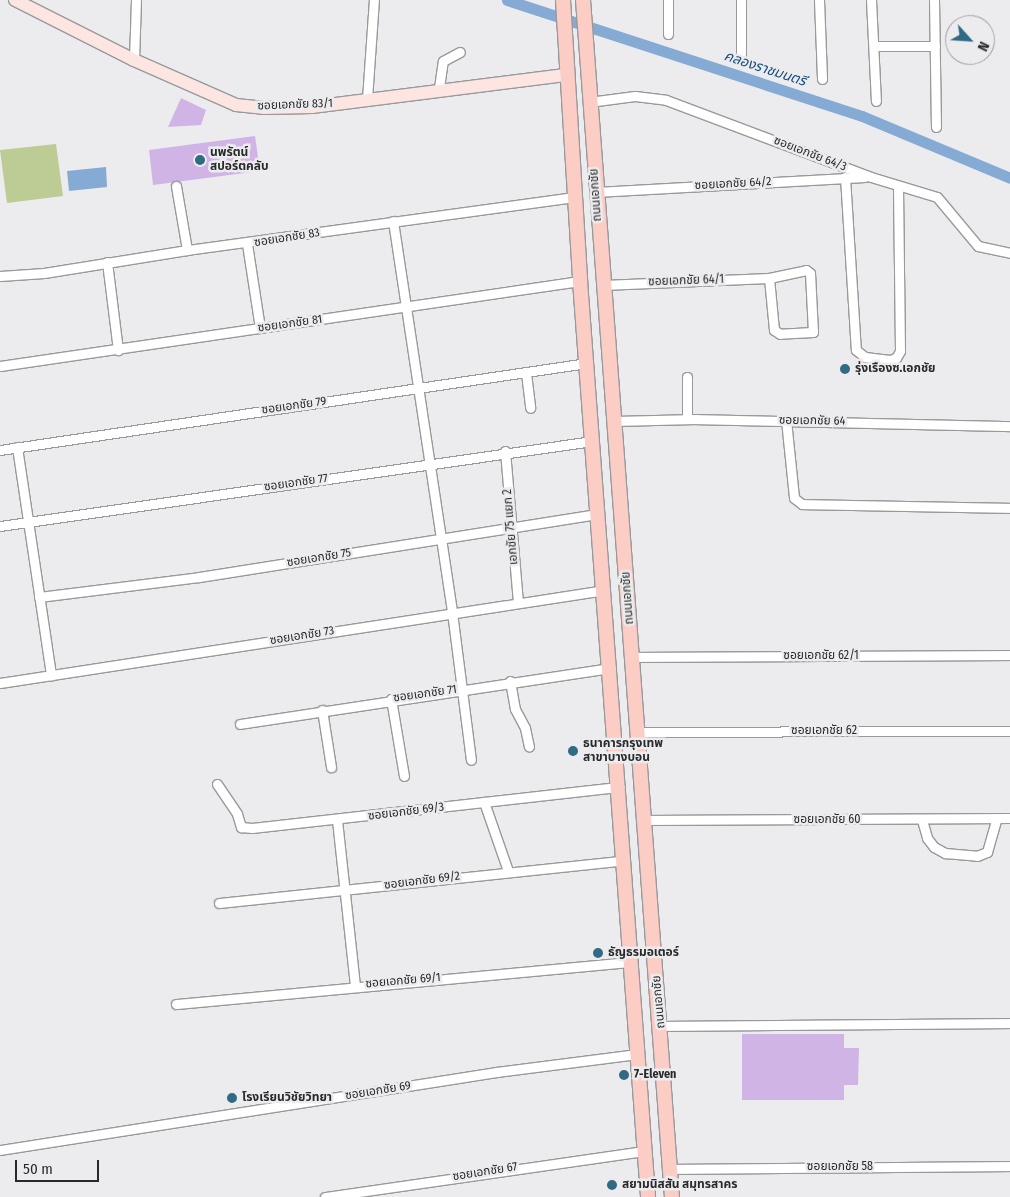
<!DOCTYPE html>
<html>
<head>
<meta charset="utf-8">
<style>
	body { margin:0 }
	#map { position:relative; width:1010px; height:1197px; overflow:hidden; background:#ececef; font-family:"Fira Sans Condensed","Noto Sans Thai",sans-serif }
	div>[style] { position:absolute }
	.green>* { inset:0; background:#bdcb95 }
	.water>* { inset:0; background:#85aad4 }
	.canal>* { height:11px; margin:-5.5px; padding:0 5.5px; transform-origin:5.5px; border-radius:5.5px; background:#85aad4 }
	.building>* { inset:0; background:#d0b4e5 }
	.roads { filter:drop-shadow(1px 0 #98999c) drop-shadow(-1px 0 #98999c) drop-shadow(0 1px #98999c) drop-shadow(0 -1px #98999c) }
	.street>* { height:9px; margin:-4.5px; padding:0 4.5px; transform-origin:4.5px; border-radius:4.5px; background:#fff }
	.secondary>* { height:12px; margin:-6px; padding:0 6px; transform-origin:6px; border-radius:6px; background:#fde6e2 }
	.primary>* { height:14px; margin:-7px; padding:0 7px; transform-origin:7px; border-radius:7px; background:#fbcdc5 }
	.dots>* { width:14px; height:14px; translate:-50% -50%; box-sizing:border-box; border:2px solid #ececef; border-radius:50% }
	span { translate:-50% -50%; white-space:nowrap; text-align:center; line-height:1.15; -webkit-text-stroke:5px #ececef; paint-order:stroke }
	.street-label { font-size:12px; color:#28292a }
	.poi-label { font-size:12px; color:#28292a; font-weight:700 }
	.left { translate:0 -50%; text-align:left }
	.water-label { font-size:14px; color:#174d81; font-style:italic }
	.north { position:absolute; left:945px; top:15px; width:50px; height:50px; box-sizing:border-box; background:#ececef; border:1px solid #9e9ea0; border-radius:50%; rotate:116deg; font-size:14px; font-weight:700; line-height:20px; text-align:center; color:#28292a }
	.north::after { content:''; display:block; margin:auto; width:18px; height:22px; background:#306a83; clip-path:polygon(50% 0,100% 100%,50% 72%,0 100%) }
	.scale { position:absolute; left:15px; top:1160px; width:84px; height:22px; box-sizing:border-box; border:2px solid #28292a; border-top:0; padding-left:6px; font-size:15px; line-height:18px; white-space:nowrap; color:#28292a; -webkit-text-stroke:4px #ececef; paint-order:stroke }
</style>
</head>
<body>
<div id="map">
	<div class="green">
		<i style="clip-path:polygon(56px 144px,63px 196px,7px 203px,0 150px)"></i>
	</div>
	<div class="water">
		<i style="clip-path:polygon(106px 167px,107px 187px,69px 191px,67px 171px)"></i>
	</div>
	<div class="canal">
		<i style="left:507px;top:0;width:373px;rotate:18.1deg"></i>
		<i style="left:862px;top:116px;width:160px;rotate:22.7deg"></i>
	</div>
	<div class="building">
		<i style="clip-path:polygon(181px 98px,206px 110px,201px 125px,168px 127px)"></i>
		<i style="clip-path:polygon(255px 136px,260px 171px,153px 185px,149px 150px)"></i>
		<i style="clip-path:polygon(742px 1034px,844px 1034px,844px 1048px,859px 1048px,858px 1085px,844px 1085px,844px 1100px,742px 1100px)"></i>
	</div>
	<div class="roads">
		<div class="street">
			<i style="left:819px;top:0;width:79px;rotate:87.8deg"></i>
			<i style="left:871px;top:0;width:101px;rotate:87.2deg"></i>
			<i style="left:934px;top:0;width:127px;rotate:89.1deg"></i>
			<i style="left:668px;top:34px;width:34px;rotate:-90deg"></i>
			<i style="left:874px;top:46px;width:61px"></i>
			<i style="left:741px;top:54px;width:54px;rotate:-90deg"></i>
			<i style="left:134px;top:60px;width:60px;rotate:-88.1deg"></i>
			<i style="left:439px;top:88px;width:27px;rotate:-82deg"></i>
			<i style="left:443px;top:61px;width:19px;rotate:-28deg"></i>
			<i style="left:367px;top:99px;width:99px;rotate:-86deg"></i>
			<i style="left:589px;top:102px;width:46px;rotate:-7.4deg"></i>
			<i style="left:635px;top:96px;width:31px;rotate:7deg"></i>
			<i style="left:666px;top:100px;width:219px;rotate:20.6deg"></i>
			<i style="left:871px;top:177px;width:69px;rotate:16.9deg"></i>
			<i style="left:937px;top:197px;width:64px;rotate:50.1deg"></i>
			<i style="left:978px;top:246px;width:33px;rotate:12deg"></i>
			<i style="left:845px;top:177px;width:173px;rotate:86.4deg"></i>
			<i style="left:856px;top:350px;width:11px;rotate:38deg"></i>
			<i style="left:865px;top:357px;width:25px;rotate:7deg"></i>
			<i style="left:890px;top:360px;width:6px;rotate:-18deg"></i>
			<i style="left:896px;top:358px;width:8px;rotate:-60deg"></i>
			<i style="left:900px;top:351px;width:165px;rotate:-90.7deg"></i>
			<i style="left:176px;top:186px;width:65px;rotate:80.2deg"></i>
			<i style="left:596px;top:192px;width:269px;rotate:-3.2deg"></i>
			<i style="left:393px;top:221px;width:395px;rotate:81.4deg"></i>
			<i style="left:452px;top:612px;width:149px;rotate:82.7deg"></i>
			<i style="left:247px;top:244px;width:85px;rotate:81.2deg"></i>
			<i style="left:107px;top:262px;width:89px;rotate:82.9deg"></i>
			<i style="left:0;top:276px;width:44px;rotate:-3.9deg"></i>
			<i style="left:44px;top:273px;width:145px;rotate:-9.1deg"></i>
			<i style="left:187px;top:250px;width:392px;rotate:-7.8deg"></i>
			<i style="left:603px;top:285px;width:166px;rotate:-2.4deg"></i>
			<i style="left:769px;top:278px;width:38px;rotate:-12deg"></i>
			<i style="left:806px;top:270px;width:5px;rotate:37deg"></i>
			<i style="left:810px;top:273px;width:59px;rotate:87.1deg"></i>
			<i style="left:813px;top:332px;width:33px;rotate:177deg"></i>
			<i style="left:780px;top:334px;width:7px;rotate:-146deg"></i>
			<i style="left:774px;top:330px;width:52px;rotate:-95.5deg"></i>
			<i style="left:0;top:366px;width:586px;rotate:-8.34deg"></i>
			<i style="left:526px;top:373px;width:35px;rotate:83deg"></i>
			<i style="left:687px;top:419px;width:42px;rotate:-90deg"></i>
			<i style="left:786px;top:420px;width:78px;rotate:84.1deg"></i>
			<i style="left:794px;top:498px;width:10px;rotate:37deg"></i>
			<i style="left:802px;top:504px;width:208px;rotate:1.1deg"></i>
			<i style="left:614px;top:421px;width:82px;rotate:-1.4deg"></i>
			<i style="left:696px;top:419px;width:314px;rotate:1.3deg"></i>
			<i style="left:17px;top:447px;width:231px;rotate:81.5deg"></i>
			<i style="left:0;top:450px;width:593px;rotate:-8.43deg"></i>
			<i style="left:505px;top:451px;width:152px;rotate:85.1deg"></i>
			<i style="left:0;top:526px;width:599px;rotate:-8.16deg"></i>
			<i style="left:39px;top:597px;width:161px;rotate:-7.1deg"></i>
			<i style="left:199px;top:577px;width:405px;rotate:-9deg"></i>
			<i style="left:632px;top:657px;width:378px;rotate:-0.3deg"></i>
			<i style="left:510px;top:681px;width:28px;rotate:80deg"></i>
			<i style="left:515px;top:709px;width:21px;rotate:62deg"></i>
			<i style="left:525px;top:728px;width:19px;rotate:78deg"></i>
			<i style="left:0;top:683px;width:612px;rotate:-8.74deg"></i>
			<i style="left:391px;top:699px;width:78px;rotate:80.4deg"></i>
			<i style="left:322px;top:710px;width:58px;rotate:81deg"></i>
			<i style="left:240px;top:724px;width:375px;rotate:-8.6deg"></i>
			<i style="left:638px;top:732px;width:372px;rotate:-0.2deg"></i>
			<i style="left:217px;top:784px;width:36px;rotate:56deg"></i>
			<i style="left:237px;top:814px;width:14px;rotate:73deg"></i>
			<i style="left:241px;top:827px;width:11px;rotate:5deg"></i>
			<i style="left:252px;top:828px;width:370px;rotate:-6.4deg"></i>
			<i style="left:484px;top:802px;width:73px;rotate:70.8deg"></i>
			<i style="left:337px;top:820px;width:167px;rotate:83.8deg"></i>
			<i style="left:644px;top:820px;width:366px;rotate:-0.3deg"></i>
			<i style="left:922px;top:820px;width:19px;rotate:74deg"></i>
			<i style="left:927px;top:838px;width:11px;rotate:52deg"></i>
			<i style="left:934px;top:847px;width:13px;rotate:29deg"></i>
			<i style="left:945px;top:853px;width:32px;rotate:5deg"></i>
			<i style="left:977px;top:856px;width:11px;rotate:-22deg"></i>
			<i style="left:987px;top:852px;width:35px;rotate:-74deg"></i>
			<i style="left:219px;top:903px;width:408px;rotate:-6deg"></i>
			<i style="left:176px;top:1004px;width:456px;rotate:-5.3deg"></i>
			<i style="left:662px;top:1026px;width:348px;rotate:-0.5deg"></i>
			<i style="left:0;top:1150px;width:503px;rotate:-8.92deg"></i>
			<i style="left:497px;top:1072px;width:141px;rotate:-7.3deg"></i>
			<i style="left:670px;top:1169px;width:340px;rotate:-0.5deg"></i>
			<i style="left:325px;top:1197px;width:323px;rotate:-8.2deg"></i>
		</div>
		<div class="secondary">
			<i style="left:15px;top:0;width:133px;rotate:26.8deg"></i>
			<i style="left:134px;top:60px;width:111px;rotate:23.8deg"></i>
			<i style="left:236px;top:105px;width:27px;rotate:6deg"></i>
			<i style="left:263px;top:108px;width:49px;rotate:-1.2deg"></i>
			<i style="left:312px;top:107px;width:257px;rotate:-7.2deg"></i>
		</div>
		<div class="primary">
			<i style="left:563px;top:0;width:282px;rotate:86.5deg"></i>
			<i style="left:580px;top:281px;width:919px;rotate:85.75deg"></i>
			<i style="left:583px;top:0;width:1200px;rotate:85.75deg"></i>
		</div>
	</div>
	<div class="dots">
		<i style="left:200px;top:160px;background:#306a83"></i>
		<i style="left:845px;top:369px;background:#306a83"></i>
		<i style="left:573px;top:751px;background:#306a83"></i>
		<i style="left:598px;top:953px;background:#306a83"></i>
		<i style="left:624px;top:1075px;background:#306a83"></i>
		<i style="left:232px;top:1098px;background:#306a83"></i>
		<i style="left:612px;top:1185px;background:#306a83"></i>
	</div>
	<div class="street-label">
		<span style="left:295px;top:105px;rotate:-2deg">ซอยเอกชัย 83/1</span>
		<span style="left:810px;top:154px;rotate:21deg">ซอยเอกชัย 64/3</span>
		<span style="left:733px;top:184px;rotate:-3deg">ซอยเอกชัย 64/2</span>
		<span style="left:596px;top:195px;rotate:-94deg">ถนนเอกชัย</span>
		<span style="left:287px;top:238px;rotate:-9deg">ซอยเอกชัย 83</span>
		<span style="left:686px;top:281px;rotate:-2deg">ซอยเอกชัย 64/1</span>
		<span style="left:290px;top:324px;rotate:-8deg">ซอยเอกชัย 81</span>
		<span style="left:294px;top:406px;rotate:-8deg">ซอยเอกชัย 79</span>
		<span style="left:812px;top:421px;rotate:1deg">ซอยเอกชัย 64</span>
		<span style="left:296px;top:483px;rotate:-8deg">ซอยเอกชัย 77</span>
		<span style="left:511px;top:527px;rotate:-95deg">เอกชัย 75 แยก 2</span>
		<span style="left:319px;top:558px;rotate:-9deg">ซอยเอกชัย 75</span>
		<span style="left:628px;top:598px;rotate:-94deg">ถนนเอกชัย</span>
		<span style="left:302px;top:636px;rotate:-9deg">ซอยเอกชัย 73</span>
		<span style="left:821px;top:656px">ซอยเอกชัย 62/1</span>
		<span style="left:425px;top:694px;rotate:-8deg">ซอยเอกชัย 71</span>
		<span style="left:824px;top:731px">ซอยเอกชัย 62</span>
		<span style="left:406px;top:812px;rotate:-7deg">ซอยเอกชัย 69/3</span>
		<span style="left:827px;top:820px">ซอยเอกชัย 60</span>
		<span style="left:422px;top:881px;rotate:-7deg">ซอยเอกชัย 69/2</span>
		<span style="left:403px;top:981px;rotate:-5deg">ซอยเอกชัย 69/1</span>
		<span style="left:659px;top:1002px;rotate:-95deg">ถนนเอกชัย</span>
		<span style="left:378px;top:1091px;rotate:-9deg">ซอยเอกชัย 69</span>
		<span style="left:840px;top:1167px">ซอยเอกชัย 58</span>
		<span style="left:485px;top:1172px;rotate:-9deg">ซอยเอกชัย 67</span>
	</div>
	<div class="poi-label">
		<span class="left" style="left:210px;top:160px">นพรัตน์<br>สปอร์ตคลับ</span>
		<span class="left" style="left:855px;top:369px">รุ่งเรืองซ.เอกชัย</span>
		<span class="left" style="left:583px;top:751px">ธนาคารกรุงเทพ<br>สาขาบางบอน</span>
		<span class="left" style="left:608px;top:953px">ธัญธรมอเตอร์</span>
		<span class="left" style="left:634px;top:1075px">7-Eleven</span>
		<span class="left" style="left:242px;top:1098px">โรงเรียนวิชัยวิทยา</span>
		<span class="left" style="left:622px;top:1185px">สยามนิสสัน สมุทรสาคร</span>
	</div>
	<div class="water-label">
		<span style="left:765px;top:69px;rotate:18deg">คลองราชมนตรี</span>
	</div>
	<div class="north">N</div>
	<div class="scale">50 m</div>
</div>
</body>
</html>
